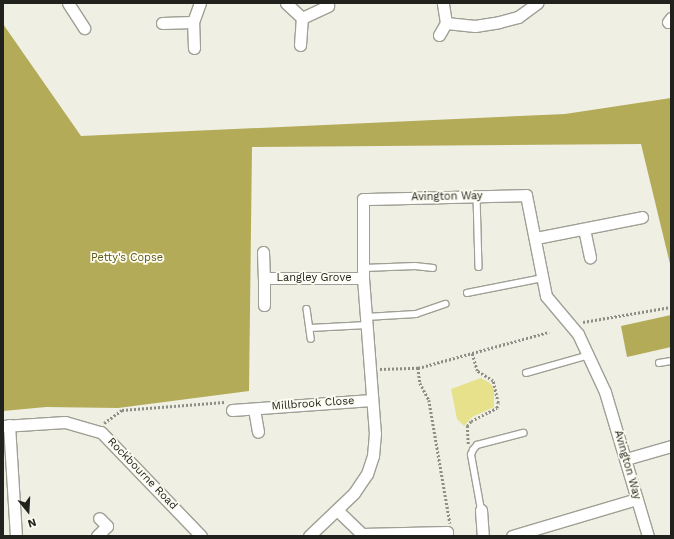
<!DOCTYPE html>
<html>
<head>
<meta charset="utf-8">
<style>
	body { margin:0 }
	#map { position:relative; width:674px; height:539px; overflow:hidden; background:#efefe3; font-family:"Work Sans",sans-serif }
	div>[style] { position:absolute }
	.green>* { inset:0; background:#e8e18c }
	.forest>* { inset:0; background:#b3ab58 }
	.path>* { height:2.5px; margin-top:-1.25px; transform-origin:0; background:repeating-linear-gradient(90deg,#8e8e86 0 2px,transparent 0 4px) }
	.roads { filter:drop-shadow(1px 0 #a09f95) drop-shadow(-1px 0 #a09f95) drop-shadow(0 1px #a09f95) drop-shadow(0 -1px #a09f95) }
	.lane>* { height:5.5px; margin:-2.75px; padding:0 2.75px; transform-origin:2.75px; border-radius:2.75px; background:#fff }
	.street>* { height:11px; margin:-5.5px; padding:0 5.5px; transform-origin:5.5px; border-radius:5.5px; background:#fff }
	span { translate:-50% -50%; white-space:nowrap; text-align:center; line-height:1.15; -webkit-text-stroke:3.5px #fdfcf1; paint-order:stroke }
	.street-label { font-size:11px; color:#21211d }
	.park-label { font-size:11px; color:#5d5719 }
	.frame { position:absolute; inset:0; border:4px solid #21211d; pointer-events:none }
	.north { position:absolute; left:8px; top:491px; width:40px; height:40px; -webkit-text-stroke:3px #fdfcf1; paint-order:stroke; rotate:162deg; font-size:11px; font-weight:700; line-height:16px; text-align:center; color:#21211d }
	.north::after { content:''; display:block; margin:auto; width:14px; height:18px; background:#21211d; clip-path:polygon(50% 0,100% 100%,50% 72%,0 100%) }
</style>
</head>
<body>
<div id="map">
	<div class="green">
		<i style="clip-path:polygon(481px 378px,491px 384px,494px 390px,494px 407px,472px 417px,464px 426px,457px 419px,451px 389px)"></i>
	</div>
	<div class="forest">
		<i style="clip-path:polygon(3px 24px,81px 136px,565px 114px,671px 98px,671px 268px,641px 144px,252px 147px,249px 391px,118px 408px,46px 407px,3px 411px)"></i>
		<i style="clip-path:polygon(671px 315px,671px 347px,627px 357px,621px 326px)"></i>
	</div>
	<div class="path">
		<i style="left:583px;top:322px;width:89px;rotate:-9.7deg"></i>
		<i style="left:418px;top:368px;width:15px;rotate:82deg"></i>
		<i style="left:420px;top:383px;width:19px;rotate:62deg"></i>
		<i style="left:429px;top:400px;width:125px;rotate:80.3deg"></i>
		<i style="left:380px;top:369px;width:38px;rotate:-2deg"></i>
		<i style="left:418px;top:368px;width:136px;rotate:-15.4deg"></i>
		<i style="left:104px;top:423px;width:22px;rotate:-36deg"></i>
		<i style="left:122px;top:410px;width:103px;rotate:-4.4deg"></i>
		<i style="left:468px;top:444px;width:18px;rotate:-93deg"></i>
		<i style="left:467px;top:426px;width:6px;rotate:-51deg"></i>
		<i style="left:471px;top:421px;width:29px;rotate:-27deg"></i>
		<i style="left:497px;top:408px;width:5px;rotate:-79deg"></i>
		<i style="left:498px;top:403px;width:23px;rotate:-103deg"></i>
		<i style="left:493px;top:381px;width:19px;rotate:-148deg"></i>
		<i style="left:477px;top:371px;width:19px;rotate:-106deg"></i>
	</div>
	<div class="roads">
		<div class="lane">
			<i style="left:477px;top:196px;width:71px;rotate:88.4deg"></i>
			<i style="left:364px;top:268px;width:51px;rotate:-2.2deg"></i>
			<i style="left:415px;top:266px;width:18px;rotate:6deg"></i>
			<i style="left:467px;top:293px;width:77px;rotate:-11.2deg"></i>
			<i style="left:307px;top:309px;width:30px;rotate:82deg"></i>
			<i style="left:366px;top:317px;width:50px;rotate:-3.4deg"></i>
			<i style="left:416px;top:314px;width:31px;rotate:-19deg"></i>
			<i style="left:310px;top:328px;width:57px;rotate:-3deg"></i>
			<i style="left:659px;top:363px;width:12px;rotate:-9deg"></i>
			<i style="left:526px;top:373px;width:66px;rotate:-15.9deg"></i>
			<i style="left:481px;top:510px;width:56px;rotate:-100.3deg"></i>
			<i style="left:471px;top:455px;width:5px;rotate:-68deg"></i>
			<i style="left:473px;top:450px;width:6px;rotate:-51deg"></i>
			<i style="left:477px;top:445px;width:48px;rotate:-14.6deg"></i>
		</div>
		<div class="street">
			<i style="left:68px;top:3px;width:30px;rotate:57deg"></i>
			<i style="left:286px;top:3px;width:22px;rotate:43deg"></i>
			<i style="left:668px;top:22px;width:5px;rotate:-53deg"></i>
			<i style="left:162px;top:23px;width:31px;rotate:-2deg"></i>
			<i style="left:446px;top:23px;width:29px;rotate:6deg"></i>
			<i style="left:475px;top:26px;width:24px;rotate:-9deg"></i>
			<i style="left:499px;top:22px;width:20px;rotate:-15deg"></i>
			<i style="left:518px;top:17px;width:24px;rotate:-36deg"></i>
			<i style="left:439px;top:35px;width:14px;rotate:-60deg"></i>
			<i style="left:446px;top:23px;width:20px;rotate:-99deg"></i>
			<i style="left:300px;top:45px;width:27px;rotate:-86deg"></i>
			<i style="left:302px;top:18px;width:29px;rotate:-25deg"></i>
			<i style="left:194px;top:48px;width:26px;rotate:-92deg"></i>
			<i style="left:193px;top:22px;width:20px;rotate:-70deg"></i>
			<i style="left:584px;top:229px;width:29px;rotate:78deg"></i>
			<i style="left:536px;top:238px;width:108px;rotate:-11.2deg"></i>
			<i style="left:263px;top:252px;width:26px;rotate:88deg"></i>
			<i style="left:264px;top:305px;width:27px;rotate:-90deg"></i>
			<i style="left:264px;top:278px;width:99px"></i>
			<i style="left:254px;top:409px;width:23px;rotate:80deg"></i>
			<i style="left:232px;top:410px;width:140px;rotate:-4.1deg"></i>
			<i style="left:9px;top:425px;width:111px;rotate:86.4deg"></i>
			<i style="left:3px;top:426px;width:62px;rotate:-3.7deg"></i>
			<i style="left:65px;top:422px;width:37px;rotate:16deg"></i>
			<i style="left:101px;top:432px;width:144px;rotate:46.1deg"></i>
			<i style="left:626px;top:459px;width:47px;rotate:-16.1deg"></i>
			<i style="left:337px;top:510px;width:35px;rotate:44deg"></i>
			<i style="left:362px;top:534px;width:85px;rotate:-1.3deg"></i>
			<i style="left:447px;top:532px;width:4px;rotate:90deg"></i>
			<i style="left:481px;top:510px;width:26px;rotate:86deg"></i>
			<i style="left:97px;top:536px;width:14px;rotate:-45deg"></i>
			<i style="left:107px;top:526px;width:11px;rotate:-135deg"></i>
			<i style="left:309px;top:536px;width:62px;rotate:-43.7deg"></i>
			<i style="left:354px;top:493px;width:23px;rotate:-56deg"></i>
			<i style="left:367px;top:474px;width:19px;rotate:-72deg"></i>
			<i style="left:373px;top:456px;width:22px;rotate:-85deg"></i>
			<i style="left:375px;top:434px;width:156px;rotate:-94.4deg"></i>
			<i style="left:363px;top:278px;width:79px;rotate:-90deg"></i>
			<i style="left:363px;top:199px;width:163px;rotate:-1.4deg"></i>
			<i style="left:526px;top:195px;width:103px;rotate:78.8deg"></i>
			<i style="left:546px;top:296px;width:50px;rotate:49.9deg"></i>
			<i style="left:578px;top:334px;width:64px;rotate:65deg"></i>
			<i style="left:605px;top:392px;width:150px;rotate:73.4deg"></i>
			<i style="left:512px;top:536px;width:130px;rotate:-16.5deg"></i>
		</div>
	</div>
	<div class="street-label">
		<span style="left:447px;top:197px;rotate:-1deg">Avington Way</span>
		<span style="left:314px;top:278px">Langley Grove</span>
		<span style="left:313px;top:404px;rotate:-4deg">Millbrook Close</span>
		<span style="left:627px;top:465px;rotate:74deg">Avington Way</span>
		<span style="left:142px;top:474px;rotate:46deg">Rockbourne Road</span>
	</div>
	<div class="park-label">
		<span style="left:127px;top:258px">Petty's Copse</span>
	</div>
	<div class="frame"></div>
	<div class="north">N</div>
</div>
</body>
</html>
